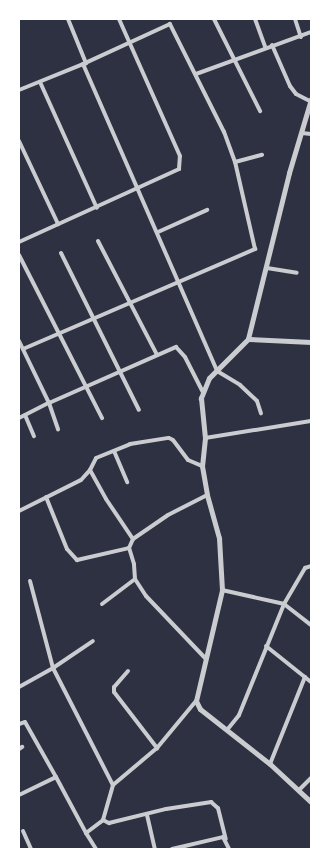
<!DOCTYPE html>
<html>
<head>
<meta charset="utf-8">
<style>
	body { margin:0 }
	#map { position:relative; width:330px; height:868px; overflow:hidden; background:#2d3142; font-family:Spectral,serif }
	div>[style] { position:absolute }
	.minor>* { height:4px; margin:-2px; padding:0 2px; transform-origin:2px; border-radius:2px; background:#caccd0 }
	.tertiary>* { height:5px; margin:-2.5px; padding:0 2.5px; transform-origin:2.5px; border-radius:2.5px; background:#caccd0 }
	span { translate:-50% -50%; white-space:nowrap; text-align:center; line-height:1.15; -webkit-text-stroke:4px #fff; paint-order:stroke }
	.frame { position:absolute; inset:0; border:20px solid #fff; pointer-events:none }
</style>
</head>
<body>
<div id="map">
	<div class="minor">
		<i style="left:68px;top:19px;width:48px;rotate:67.8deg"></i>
		<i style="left:214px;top:19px;width:103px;rotate:63.4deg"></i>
		<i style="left:255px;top:19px;width:30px;rotate:70deg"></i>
		<i style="left:295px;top:19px;width:19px;rotate:72deg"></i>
		<i style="left:272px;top:45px;width:45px;rotate:66.3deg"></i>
		<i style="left:290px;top:86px;width:10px;rotate:53deg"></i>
		<i style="left:296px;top:94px;width:16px;rotate:27deg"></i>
		<i style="left:196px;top:74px;width:122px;rotate:-20.1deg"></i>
		<i style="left:40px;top:82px;width:138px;rotate:65.7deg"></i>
		<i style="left:19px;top:90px;width:69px;rotate:-22.1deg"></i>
		<i style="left:83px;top:64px;width:335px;rotate:66.4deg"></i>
		<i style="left:217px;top:371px;width:27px;rotate:31deg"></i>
		<i style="left:240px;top:385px;width:23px;rotate:43deg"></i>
		<i style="left:257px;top:401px;width:13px;rotate:72deg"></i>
		<i style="left:302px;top:133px;width:9px;rotate:6deg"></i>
		<i style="left:19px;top:141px;width:92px;rotate:64.8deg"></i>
		<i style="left:235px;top:162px;width:28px;rotate:-15deg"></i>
		<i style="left:158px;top:232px;width:54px;rotate:-24.2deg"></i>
		<i style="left:98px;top:241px;width:128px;rotate:62.6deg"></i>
		<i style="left:19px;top:242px;width:176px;rotate:-24.5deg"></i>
		<i style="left:179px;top:169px;width:13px;rotate:-86deg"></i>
		<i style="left:180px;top:156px;width:150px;rotate:-114deg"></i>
		<i style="left:61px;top:253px;width:175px;rotate:63.6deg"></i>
		<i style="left:19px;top:255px;width:183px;rotate:63deg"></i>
		<i style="left:267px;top:268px;width:30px;rotate:9deg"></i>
		<i style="left:19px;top:341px;width:69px;rotate:64.2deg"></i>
		<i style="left:49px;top:403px;width:139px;rotate:-23.8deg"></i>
		<i style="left:176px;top:347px;width:13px;rotate:48deg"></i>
		<i style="left:185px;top:357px;width:39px;rotate:63deg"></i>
		<i style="left:23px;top:349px;width:253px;rotate:-23.3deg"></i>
		<i style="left:255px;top:249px;width:89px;rotate:-102.9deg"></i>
		<i style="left:235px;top:162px;width:32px;rotate:-110deg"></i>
		<i style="left:224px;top:132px;width:121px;rotate:-116.6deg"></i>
		<i style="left:170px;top:24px;width:96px;rotate:155.3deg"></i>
		<i style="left:25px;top:415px;width:23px;rotate:67deg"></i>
		<i style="left:19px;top:418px;width:34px;rotate:-27deg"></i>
		<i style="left:49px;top:403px;width:28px;rotate:71deg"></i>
		<i style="left:205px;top:438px;width:107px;rotate:-9.1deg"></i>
		<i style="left:114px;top:451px;width:34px;rotate:67deg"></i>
		<i style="left:90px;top:470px;width:33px;rotate:61deg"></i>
		<i style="left:106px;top:499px;width:48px;rotate:56deg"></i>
		<i style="left:46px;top:497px;width:56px;rotate:68deg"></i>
		<i style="left:67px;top:549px;width:15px;rotate:48deg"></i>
		<i style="left:77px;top:560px;width:53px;rotate:-13deg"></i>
		<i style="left:19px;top:511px;width:69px;rotate:-26.6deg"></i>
		<i style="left:81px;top:480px;width:13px;rotate:-48deg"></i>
		<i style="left:90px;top:470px;width:13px;rotate:-63deg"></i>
		<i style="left:96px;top:458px;width:37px;rotate:-22deg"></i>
		<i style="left:130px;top:444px;width:39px;rotate:-9deg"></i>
		<i style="left:169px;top:438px;width:4px;rotate:27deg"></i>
		<i style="left:173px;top:440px;width:25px;rotate:53deg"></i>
		<i style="left:188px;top:460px;width:15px;rotate:23deg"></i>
		<i style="left:30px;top:581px;width:90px;rotate:75.2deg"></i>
		<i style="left:53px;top:668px;width:48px;rotate:-34deg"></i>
		<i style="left:222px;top:590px;width:64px;rotate:12.7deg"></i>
		<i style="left:284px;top:604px;width:34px;rotate:38deg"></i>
		<i style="left:102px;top:604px;width:41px;rotate:-37.1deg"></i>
		<i style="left:266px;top:646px;width:58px;rotate:38.7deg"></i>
		<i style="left:206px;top:659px;width:87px;rotate:-133.6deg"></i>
		<i style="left:146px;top:596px;width:20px;rotate:-123deg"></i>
		<i style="left:135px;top:579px;width:15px;rotate:-94deg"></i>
		<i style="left:134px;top:564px;width:17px;rotate:-107deg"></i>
		<i style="left:129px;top:548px;width:10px;rotate:-66deg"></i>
		<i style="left:133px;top:539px;width:42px;rotate:-34.4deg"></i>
		<i style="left:168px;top:515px;width:44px;rotate:-27.1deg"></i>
		<i style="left:128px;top:671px;width:21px;rotate:131deg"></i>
		<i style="left:114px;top:687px;width:5px;rotate:90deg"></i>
		<i style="left:114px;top:692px;width:71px;rotate:52.5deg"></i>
		<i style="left:19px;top:687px;width:39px;rotate:-29deg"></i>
		<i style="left:53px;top:668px;width:131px;rotate:62.9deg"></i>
		<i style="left:19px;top:724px;width:6px;rotate:-18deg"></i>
		<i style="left:25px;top:722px;width:63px;rotate:60.6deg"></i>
		<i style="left:227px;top:730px;width:19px;rotate:-51deg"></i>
		<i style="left:239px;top:715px;width:120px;rotate:-67.9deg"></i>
		<i style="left:284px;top:604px;width:42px;rotate:-59.7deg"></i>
		<i style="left:305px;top:568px;width:6px;rotate:-18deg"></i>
		<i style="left:19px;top:749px;width:4px;rotate:-34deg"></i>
		<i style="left:270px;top:764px;width:94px;rotate:-68.1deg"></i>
		<i style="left:299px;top:790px;width:17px;rotate:-45deg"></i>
		<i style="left:19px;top:795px;width:41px;rotate:-25.9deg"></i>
		<i style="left:56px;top:777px;width:64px;rotate:61.8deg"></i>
		<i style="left:147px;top:815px;width:35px;rotate:77deg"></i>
		<i style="left:103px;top:820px;width:7px;rotate:27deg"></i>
		<i style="left:109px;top:823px;width:59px;rotate:-13.8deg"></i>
		<i style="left:166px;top:809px;width:46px;rotate:-8.8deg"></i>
		<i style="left:211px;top:802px;width:9px;rotate:41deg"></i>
		<i style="left:218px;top:808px;width:32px;rotate:76deg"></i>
		<i style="left:23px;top:831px;width:20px;rotate:66deg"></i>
		<i style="left:96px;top:849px;width:19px;rotate:-122deg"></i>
		<i style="left:86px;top:833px;width:21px;rotate:-37deg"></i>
		<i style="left:103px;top:820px;width:36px;rotate:-74deg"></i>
		<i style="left:113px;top:785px;width:57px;rotate:-40.1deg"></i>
		<i style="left:157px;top:748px;width:61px;rotate:-50.3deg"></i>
		<i style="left:172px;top:849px;width:52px;rotate:-13.2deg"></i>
		<i style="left:223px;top:837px;width:13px;rotate:63deg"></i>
	</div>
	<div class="tertiary">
		<i style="left:311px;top:99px;width:77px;rotate:106.6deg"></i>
		<i style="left:289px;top:173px;width:171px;rotate:103.9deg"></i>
		<i style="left:248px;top:339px;width:55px;rotate:135deg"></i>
		<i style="left:209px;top:378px;width:22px;rotate:112deg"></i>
		<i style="left:201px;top:398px;width:40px;rotate:84.3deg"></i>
		<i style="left:205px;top:438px;width:28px;rotate:96deg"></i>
		<i style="left:202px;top:466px;width:29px;rotate:80deg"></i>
		<i style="left:207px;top:495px;width:45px;rotate:74.4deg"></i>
		<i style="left:219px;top:538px;width:52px;rotate:86.7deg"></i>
		<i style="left:222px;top:590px;width:114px;rotate:103.2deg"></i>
		<i style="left:196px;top:701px;width:9px;rotate:63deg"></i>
		<i style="left:200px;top:709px;width:89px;rotate:38.2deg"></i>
		<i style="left:270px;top:764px;width:56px;rotate:42.8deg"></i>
		<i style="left:248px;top:339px;width:63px;rotate:2.7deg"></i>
	</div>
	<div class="frame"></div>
</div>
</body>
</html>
